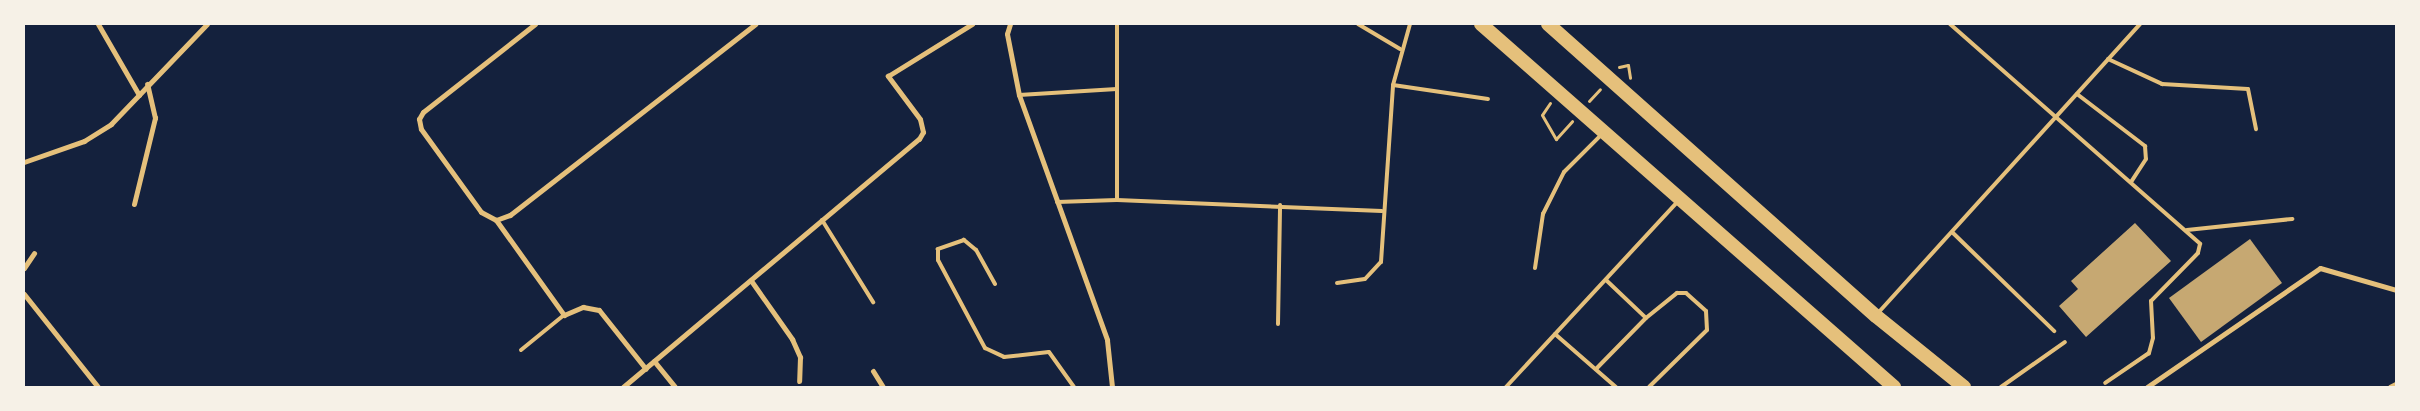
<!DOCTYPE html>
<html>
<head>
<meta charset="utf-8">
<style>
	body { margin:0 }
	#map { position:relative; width:2420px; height:411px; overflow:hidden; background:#14213d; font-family:Raleway,sans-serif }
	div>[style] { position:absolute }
	.building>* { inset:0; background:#c6a872 }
	.path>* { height:3px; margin:-1.5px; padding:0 1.5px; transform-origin:1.5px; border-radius:1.5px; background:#e5c07b }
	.service>* { height:4px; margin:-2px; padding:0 2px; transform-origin:2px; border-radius:2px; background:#e5c07b }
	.minor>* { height:5px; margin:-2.5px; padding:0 2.5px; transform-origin:2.5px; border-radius:2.5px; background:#e5c07b }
	.trunk>* { height:14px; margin:-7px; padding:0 7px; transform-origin:7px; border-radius:7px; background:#e5c07b }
	span { translate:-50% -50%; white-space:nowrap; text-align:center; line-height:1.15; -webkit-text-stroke:4.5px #f6f1e7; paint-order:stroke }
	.frame { position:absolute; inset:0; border:25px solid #f6f1e7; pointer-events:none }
</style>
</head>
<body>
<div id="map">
	<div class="building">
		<i style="clip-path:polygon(2135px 223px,2171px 261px,2086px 337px,2059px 306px,2078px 289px,2071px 281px)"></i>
		<i style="clip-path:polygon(2250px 239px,2282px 283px,2201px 342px,2169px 298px)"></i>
	</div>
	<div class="path">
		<i style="left:1619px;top:67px;width:9px;rotate:-13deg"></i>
		<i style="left:1628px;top:65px;width:13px;rotate:81deg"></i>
		<i style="left:1589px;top:101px;width:16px;rotate:-47deg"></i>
		<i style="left:1550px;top:103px;width:14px;rotate:124deg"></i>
		<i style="left:1542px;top:115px;width:28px;rotate:60deg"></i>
		<i style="left:1556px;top:139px;width:24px;rotate:-48deg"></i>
	</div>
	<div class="service">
		<i style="left:1117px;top:24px;width:176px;rotate:90deg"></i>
		<i style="left:1358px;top:24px;width:49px;rotate:30.8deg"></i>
		<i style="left:1950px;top:24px;width:333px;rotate:41.3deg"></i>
		<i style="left:2200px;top:244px;width:9px;rotate:103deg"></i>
		<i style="left:2198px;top:253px;width:67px;rotate:134.4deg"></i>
		<i style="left:2151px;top:301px;width:37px;rotate:87deg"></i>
		<i style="left:2153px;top:338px;width:16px;rotate:105deg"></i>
		<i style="left:2149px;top:353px;width:53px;rotate:145.7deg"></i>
		<i style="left:2108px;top:59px;width:60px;rotate:24.8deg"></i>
		<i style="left:2162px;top:84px;width:86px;rotate:3.3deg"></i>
		<i style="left:2248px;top:89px;width:41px;rotate:78.7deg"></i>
		<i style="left:1393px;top:85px;width:96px;rotate:8.4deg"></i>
		<i style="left:2077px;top:94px;width:86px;rotate:37.4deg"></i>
		<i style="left:2145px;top:146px;width:13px;rotate:86deg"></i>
		<i style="left:2146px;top:159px;width:27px;rotate:123deg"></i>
		<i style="left:1019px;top:95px;width:98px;rotate:-3.5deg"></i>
		<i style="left:1057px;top:202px;width:60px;rotate:-1.9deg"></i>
		<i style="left:1117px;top:200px;width:265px;rotate:2.4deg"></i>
		<i style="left:822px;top:220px;width:97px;rotate:58.1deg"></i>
		<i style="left:2187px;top:230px;width:106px;rotate:-6deg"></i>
		<i style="left:1953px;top:233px;width:141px;rotate:44.1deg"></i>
		<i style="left:1535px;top:268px;width:55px;rotate:-81.6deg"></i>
		<i style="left:1543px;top:214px;width:47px;rotate:-63.4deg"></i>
		<i style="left:1564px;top:172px;width:54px;rotate:-45deg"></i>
		<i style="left:1606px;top:280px;width:55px;rotate:43.5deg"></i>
		<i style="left:1337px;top:283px;width:28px;rotate:-8deg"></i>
		<i style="left:1365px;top:279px;width:23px;rotate:-47deg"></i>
		<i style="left:1381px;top:262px;width:177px;rotate:-86.1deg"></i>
		<i style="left:1393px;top:85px;width:63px;rotate:-74.4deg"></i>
		<i style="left:995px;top:284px;width:39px;rotate:-119deg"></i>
		<i style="left:976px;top:250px;width:16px;rotate:-140deg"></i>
		<i style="left:964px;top:240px;width:28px;rotate:161deg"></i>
		<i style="left:938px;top:249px;width:11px;rotate:90deg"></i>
		<i style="left:938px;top:260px;width:100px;rotate:61.9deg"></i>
		<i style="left:985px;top:348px;width:21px;rotate:25deg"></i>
		<i style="left:1004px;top:357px;width:45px;rotate:-6.3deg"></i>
		<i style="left:1049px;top:352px;width:43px;rotate:54.5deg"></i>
		<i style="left:1878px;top:313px;width:390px;rotate:-47.8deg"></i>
		<i style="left:1278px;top:324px;width:119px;rotate:-89deg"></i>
		<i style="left:1555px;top:334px;width:81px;rotate:41deg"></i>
		<i style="left:521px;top:350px;width:55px;rotate:-39.1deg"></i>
		<i style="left:1596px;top:369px;width:71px;rotate:-45.6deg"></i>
		<i style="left:1646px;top:318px;width:40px;rotate:-39deg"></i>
		<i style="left:1677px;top:293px;width:9px"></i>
		<i style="left:1686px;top:293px;width:27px;rotate:42deg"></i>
		<i style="left:1706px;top:311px;width:19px;rotate:87deg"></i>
		<i style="left:1707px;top:330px;width:81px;rotate:135.5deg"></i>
		<i style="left:1506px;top:387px;width:253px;rotate:-47.2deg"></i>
		<i style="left:2001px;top:387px;width:78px;rotate:-35.1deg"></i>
		<i style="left:2390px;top:387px;width:7px;rotate:-27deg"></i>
	</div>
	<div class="minor">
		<i style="left:98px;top:24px;width:82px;rotate:60deg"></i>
		<i style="left:535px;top:24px;width:142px;rotate:141.8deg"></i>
		<i style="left:423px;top:112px;width:8px;rotate:120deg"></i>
		<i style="left:419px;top:119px;width:10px;rotate:79deg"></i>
		<i style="left:421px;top:129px;width:102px;rotate:54.1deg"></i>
		<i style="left:481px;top:212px;width:17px;rotate:28deg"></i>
		<i style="left:496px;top:220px;width:117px;rotate:54.4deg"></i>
		<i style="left:564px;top:315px;width:21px;rotate:-23deg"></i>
		<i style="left:583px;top:307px;width:16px;rotate:11deg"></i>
		<i style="left:599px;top:310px;width:75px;rotate:51.5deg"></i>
		<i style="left:1010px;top:24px;width:10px;rotate:107deg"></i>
		<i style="left:1007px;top:34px;width:62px;rotate:78.9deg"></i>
		<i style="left:1019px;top:95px;width:260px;rotate:70.2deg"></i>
		<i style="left:1107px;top:340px;width:47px;rotate:83.9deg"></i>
		<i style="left:24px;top:162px;width:64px;rotate:-19.3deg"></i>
		<i style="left:84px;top:141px;width:32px;rotate:-32deg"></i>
		<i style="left:111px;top:124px;width:139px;rotate:-46.2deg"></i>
		<i style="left:134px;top:204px;width:89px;rotate:-76.3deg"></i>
		<i style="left:155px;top:118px;width:35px;rotate:-103deg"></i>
		<i style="left:496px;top:220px;width:15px;rotate:-20deg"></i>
		<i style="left:510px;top:215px;width:311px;rotate:-37.9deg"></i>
		<i style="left:24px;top:268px;width:18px;rotate:-56deg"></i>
		<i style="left:752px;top:282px;width:70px;rotate:54.9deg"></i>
		<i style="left:792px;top:339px;width:20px;rotate:66deg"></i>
		<i style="left:800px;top:357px;width:24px;rotate:92deg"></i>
		<i style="left:24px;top:294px;width:119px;rotate:51.5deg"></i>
		<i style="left:654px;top:361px;width:33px;rotate:51deg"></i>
		<i style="left:873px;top:371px;width:19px;rotate:58deg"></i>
		<i style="left:623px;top:387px;width:386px;rotate:-40deg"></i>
		<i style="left:919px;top:139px;width:8px;rotate:-60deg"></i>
		<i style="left:923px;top:132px;width:13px;rotate:-103deg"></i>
		<i style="left:920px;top:119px;width:54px;rotate:-126.7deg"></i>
		<i style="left:888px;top:76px;width:99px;rotate:-31.8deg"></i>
		<i style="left:2147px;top:387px;width:210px;rotate:-34.5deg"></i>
		<i style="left:2320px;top:268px;width:79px;rotate:16.1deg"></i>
	</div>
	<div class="trunk">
		<i style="left:1481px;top:24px;width:550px;rotate:41.31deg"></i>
		<i style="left:1548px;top:24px;width:439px;rotate:41.7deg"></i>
		<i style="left:1876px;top:316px;width:113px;rotate:38.9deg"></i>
	</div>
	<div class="frame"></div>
</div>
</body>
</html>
